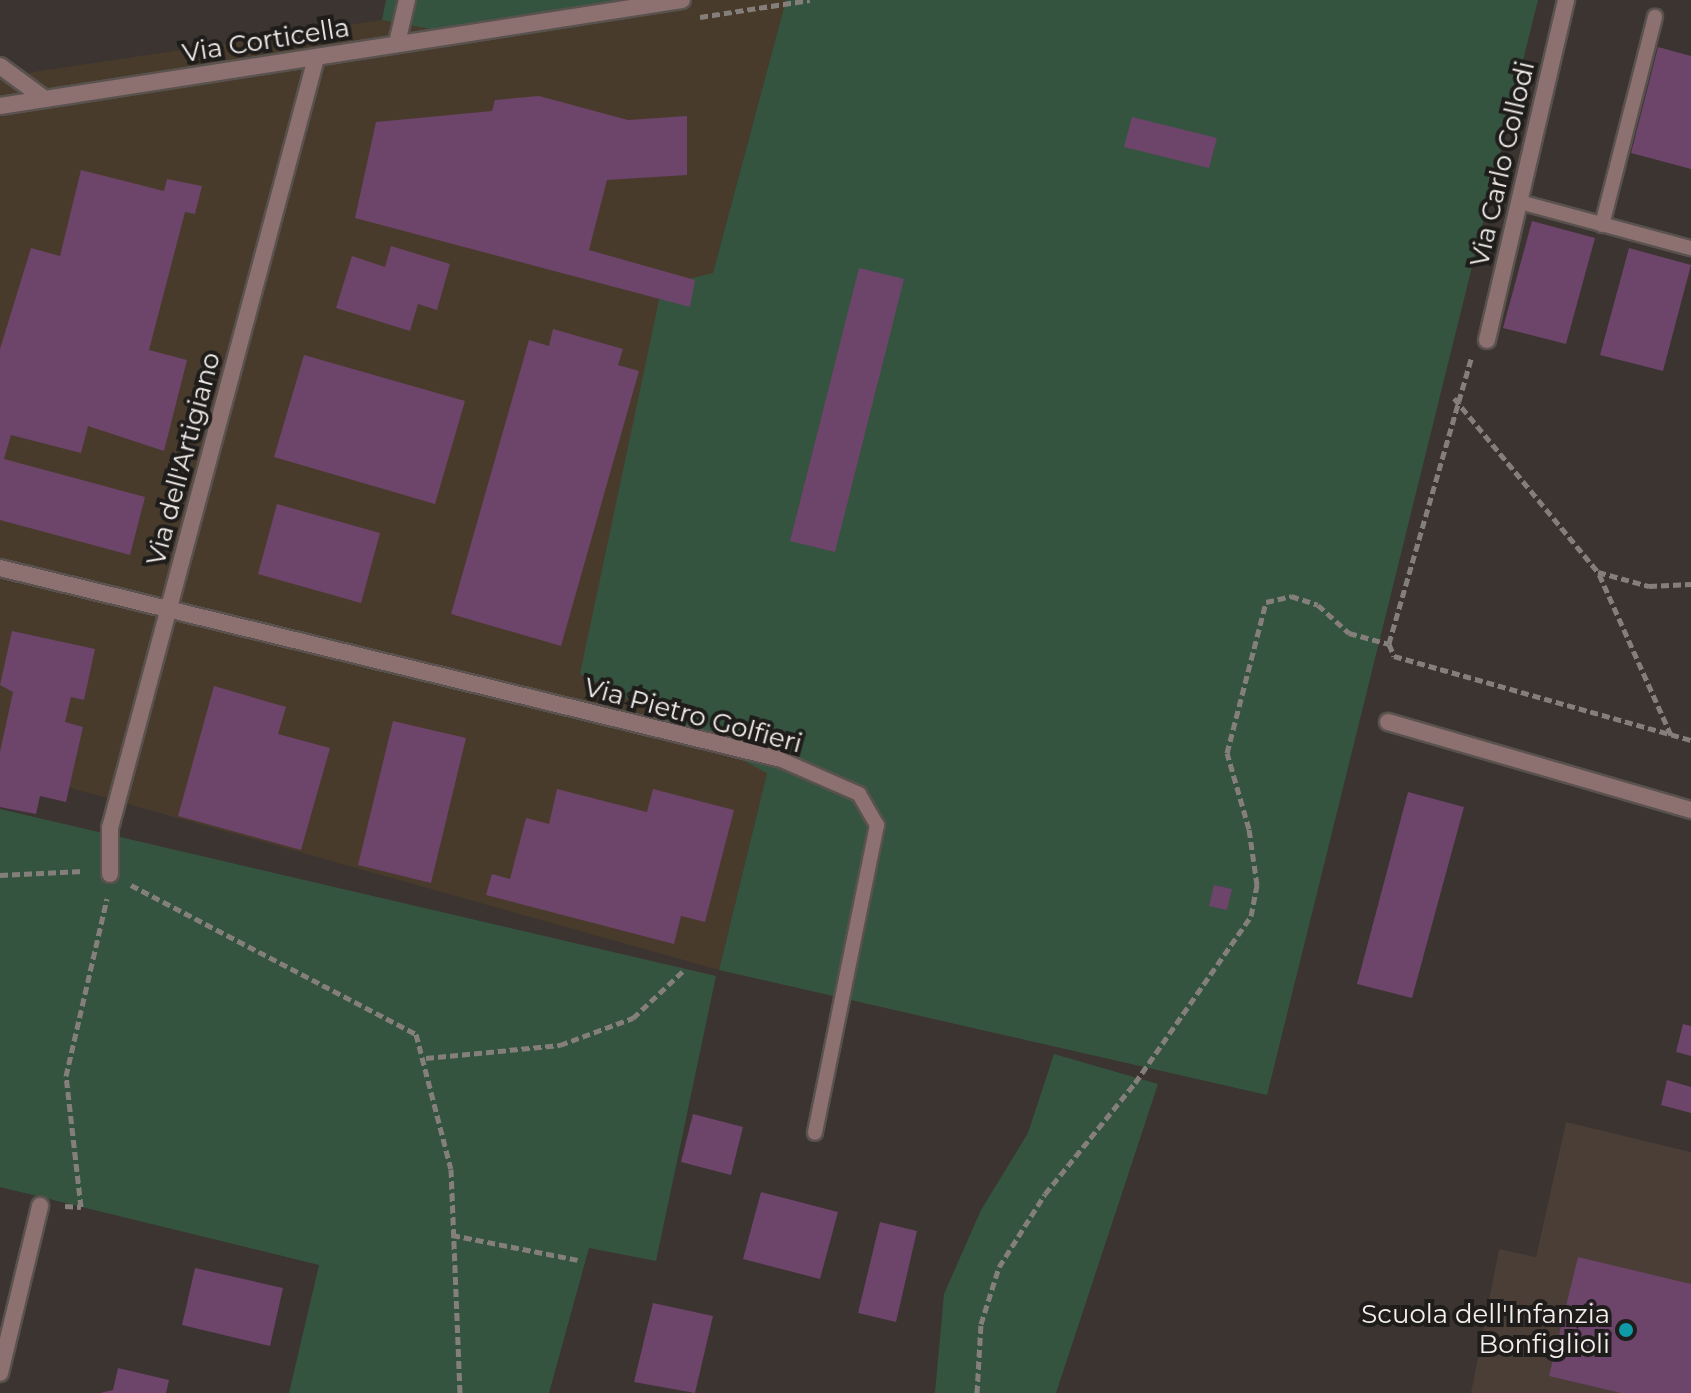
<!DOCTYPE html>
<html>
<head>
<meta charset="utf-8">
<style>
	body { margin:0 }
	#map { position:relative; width:1691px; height:1393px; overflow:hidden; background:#3b3430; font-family:Montserrat,sans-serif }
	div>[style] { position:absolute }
	.built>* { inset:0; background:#4a3e37 }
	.industrial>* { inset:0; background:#483b2c }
	.green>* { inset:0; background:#35543f }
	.building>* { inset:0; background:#6d446a }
	.path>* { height:5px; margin-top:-2.5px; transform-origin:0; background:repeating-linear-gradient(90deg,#857f7b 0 8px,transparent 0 12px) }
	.roads { filter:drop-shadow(2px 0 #59524e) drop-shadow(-2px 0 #59524e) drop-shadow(0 2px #59524e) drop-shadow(0 -2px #59524e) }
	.lane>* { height:14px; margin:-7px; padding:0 7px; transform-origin:7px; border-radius:7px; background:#8d7170 }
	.street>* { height:16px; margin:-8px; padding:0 8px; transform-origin:8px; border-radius:8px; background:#8d7170 }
	.dots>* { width:22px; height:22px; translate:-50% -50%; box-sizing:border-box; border:4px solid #1f1d1b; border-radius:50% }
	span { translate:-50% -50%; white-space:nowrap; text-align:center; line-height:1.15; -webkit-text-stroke:8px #1f1d1b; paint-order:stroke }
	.street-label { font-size:26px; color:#f4efed }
	.poi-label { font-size:26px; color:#f4efed }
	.right { translate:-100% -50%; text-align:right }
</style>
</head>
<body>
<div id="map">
	<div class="built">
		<i style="clip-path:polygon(1566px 1122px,1691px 1152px,1691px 1393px,1471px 1393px,1499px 1249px,1536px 1257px)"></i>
	</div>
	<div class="industrial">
		<i style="clip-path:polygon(638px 0,786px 0,713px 273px,767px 773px,719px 970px,0 768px,0 77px,382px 20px,441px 31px)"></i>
	</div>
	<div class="green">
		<i style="clip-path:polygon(386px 0,638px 0,441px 31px,382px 20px)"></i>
		<i style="clip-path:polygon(786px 0,1538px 0,1267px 1095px,719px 970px,767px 773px,580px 674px,662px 286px,713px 273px)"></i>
		<i style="clip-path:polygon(0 809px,716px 976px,656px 1261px,589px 1248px,549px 1393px,289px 1393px,319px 1265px,0 1187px)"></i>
		<i style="clip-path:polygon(1054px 1054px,1158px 1084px,1056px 1393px,935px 1393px,944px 1294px,981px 1210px,1028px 1133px)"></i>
	</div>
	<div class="building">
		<i style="clip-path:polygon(1658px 47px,1691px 56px,1691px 169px,1631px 153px)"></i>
		<i style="clip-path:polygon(539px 96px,628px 120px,687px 116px,687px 175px,607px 180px,589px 250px,695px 280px,690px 307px,355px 218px,376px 122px,492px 111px,495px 100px)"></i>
		<i style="clip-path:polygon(1132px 117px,1217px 138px,1209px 168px,1124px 147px)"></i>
		<i style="clip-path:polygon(81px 170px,164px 191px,167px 179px,202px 186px,195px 214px,185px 212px,149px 350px,187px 360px,164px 451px,88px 426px,81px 453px,11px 435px,4px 459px,145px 497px,130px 555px,0 520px,0 349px,31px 248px,60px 256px)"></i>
		<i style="clip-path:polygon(1532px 221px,1595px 238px,1566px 344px,1503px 328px)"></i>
		<i style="clip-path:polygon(391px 246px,450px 264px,437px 310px,418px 304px,410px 331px,336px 308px,352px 256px,385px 267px)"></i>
		<i style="clip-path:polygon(1629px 248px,1691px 265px,1663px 371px,1600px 355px)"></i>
		<i style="clip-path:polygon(859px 268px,904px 279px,835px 552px,790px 541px)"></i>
		<i style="clip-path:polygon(553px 329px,623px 349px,618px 365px,639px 371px,561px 646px,451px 614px,529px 340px,549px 346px)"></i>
		<i style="clip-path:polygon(304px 355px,465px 401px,435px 504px,274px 457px)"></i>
		<i style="clip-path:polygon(277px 504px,380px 533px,361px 603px,258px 574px)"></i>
		<i style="clip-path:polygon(12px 631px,95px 649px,84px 700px,71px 697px,65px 722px,83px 727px,66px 802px,40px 796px,36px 814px,0 807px,0 752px,13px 692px,0 685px)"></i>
		<i style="clip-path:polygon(214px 686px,286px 707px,278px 734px,330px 748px,301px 850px,178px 816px)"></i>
		<i style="clip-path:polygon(393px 721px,466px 738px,431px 883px,358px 865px)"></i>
		<i style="clip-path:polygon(557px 789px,647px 812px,653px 789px,734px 810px,705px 922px,681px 916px,674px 944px,486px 895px,492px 874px,510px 879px,526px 818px,549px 824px)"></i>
		<i style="clip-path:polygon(1408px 792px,1464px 807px,1412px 998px,1357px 984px)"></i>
		<i style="clip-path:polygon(1214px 885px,1232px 889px,1227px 910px,1209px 906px)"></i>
		<i style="clip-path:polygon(1683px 1024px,1691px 1026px,1691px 1056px,1676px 1052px)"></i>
		<i style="clip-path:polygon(1667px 1080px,1691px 1087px,1691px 1113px,1661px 1105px)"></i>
		<i style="clip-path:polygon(693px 1114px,743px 1127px,731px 1175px,681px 1162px)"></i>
		<i style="clip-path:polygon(761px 1192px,838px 1212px,820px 1279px,743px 1259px)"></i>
		<i style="clip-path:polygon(880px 1222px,917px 1231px,896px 1322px,858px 1313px)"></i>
		<i style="clip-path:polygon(1578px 1257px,1691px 1284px,1691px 1393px,1621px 1393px,1549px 1376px)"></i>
		<i style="clip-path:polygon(195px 1268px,283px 1288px,270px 1346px,182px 1325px)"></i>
		<i style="clip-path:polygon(653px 1303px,713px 1316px,695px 1393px,634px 1382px)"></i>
		<i style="clip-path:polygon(118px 1368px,169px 1380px,166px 1393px,100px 1393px,113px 1390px)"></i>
	</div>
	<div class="path">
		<i style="left:700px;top:17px;width:111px;rotate:-8.8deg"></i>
		<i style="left:1471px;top:359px;width:297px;rotate:106.1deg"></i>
		<i style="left:1389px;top:644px;width:13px;rotate:67deg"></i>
		<i style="left:1394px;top:656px;width:309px;rotate:15.8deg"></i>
		<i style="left:1454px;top:398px;width:226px;rotate:50.4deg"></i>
		<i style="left:1671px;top:735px;width:179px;rotate:-114.1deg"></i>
		<i style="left:1598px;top:572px;width:53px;rotate:15.4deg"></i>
		<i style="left:1649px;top:586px;width:42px;rotate:-2.7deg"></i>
		<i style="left:0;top:875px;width:83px;rotate:-2.8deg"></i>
		<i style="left:131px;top:885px;width:322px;rotate:27.6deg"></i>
		<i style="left:416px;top:1034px;width:139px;rotate:75.5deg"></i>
		<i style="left:451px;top:1169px;width:224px;rotate:87.7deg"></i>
		<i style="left:426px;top:1058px;width:135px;rotate:-5.5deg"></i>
		<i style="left:560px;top:1045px;width:78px;rotate:-20.3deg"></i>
		<i style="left:633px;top:1018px;width:69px;rotate:-43.2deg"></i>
		<i style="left:65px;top:1206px;width:16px;rotate:4deg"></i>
		<i style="left:81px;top:1207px;width:132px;rotate:-96.5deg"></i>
		<i style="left:66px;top:1076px;width:182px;rotate:-77deg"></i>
		<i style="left:452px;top:1235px;width:128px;rotate:11.2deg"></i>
		<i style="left:977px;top:1393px;width:69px;rotate:-86.7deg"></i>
		<i style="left:981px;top:1324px;width:60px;rotate:-72.5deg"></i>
		<i style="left:999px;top:1267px;width:86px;rotate:-57.8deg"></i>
		<i style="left:1045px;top:1194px;width:143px;rotate:-51deg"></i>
		<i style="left:1135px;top:1083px;width:203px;rotate:-55.2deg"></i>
		<i style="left:1251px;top:916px;width:32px;rotate:-79deg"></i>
		<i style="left:1257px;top:885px;width:57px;rotate:-98.1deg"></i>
		<i style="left:1249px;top:829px;width:79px;rotate:-106.1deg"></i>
		<i style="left:1227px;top:753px;width:156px;rotate:-75.5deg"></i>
		<i style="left:1266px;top:602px;width:26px;rotate:-13deg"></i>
		<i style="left:1291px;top:596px;width:28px;rotate:18deg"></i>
		<i style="left:1318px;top:605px;width:42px;rotate:42.1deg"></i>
		<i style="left:1349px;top:633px;width:41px;rotate:15.4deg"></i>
	</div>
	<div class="roads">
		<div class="lane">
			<i style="left:1520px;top:202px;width:177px;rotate:15.1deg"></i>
			<i style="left:1602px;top:225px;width:215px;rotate:-75.7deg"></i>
			<i style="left:777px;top:758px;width:90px;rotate:23.7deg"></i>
			<i style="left:859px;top:794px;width:36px;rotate:60deg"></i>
			<i style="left:877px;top:825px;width:314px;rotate:101.4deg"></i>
		</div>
		<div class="street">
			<i style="left:397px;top:43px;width:44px;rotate:-76.9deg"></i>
			<i style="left:0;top:66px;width:56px;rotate:36.3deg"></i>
			<i style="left:0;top:106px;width:690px;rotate:-8.83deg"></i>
			<i style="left:1487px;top:340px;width:349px;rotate:-76.9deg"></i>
			<i style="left:0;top:568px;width:800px;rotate:13.74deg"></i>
			<i style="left:1388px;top:722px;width:316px;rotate:16.2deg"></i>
			<i style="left:110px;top:874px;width:46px;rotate:-90deg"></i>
			<i style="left:110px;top:828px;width:797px;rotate:-75.02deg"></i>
			<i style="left:0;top:1373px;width:172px;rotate:-76.5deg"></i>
		</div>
	</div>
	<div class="dots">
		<i style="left:1626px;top:1330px;background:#0f9aa8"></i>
	</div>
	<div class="street-label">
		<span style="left:266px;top:41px;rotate:-9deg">Via Corticella</span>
		<span style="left:1503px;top:164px;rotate:-77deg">Via Carlo Collodi</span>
		<span style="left:184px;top:459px;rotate:-75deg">Via dell'Artigiano</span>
		<span style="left:693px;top:716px;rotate:15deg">Via Pietro Golfieri</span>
	</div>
	<div class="poi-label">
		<span class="right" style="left:1610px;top:1330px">Scuola dell'Infanzia<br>Bonfiglioli</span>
	</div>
</div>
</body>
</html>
